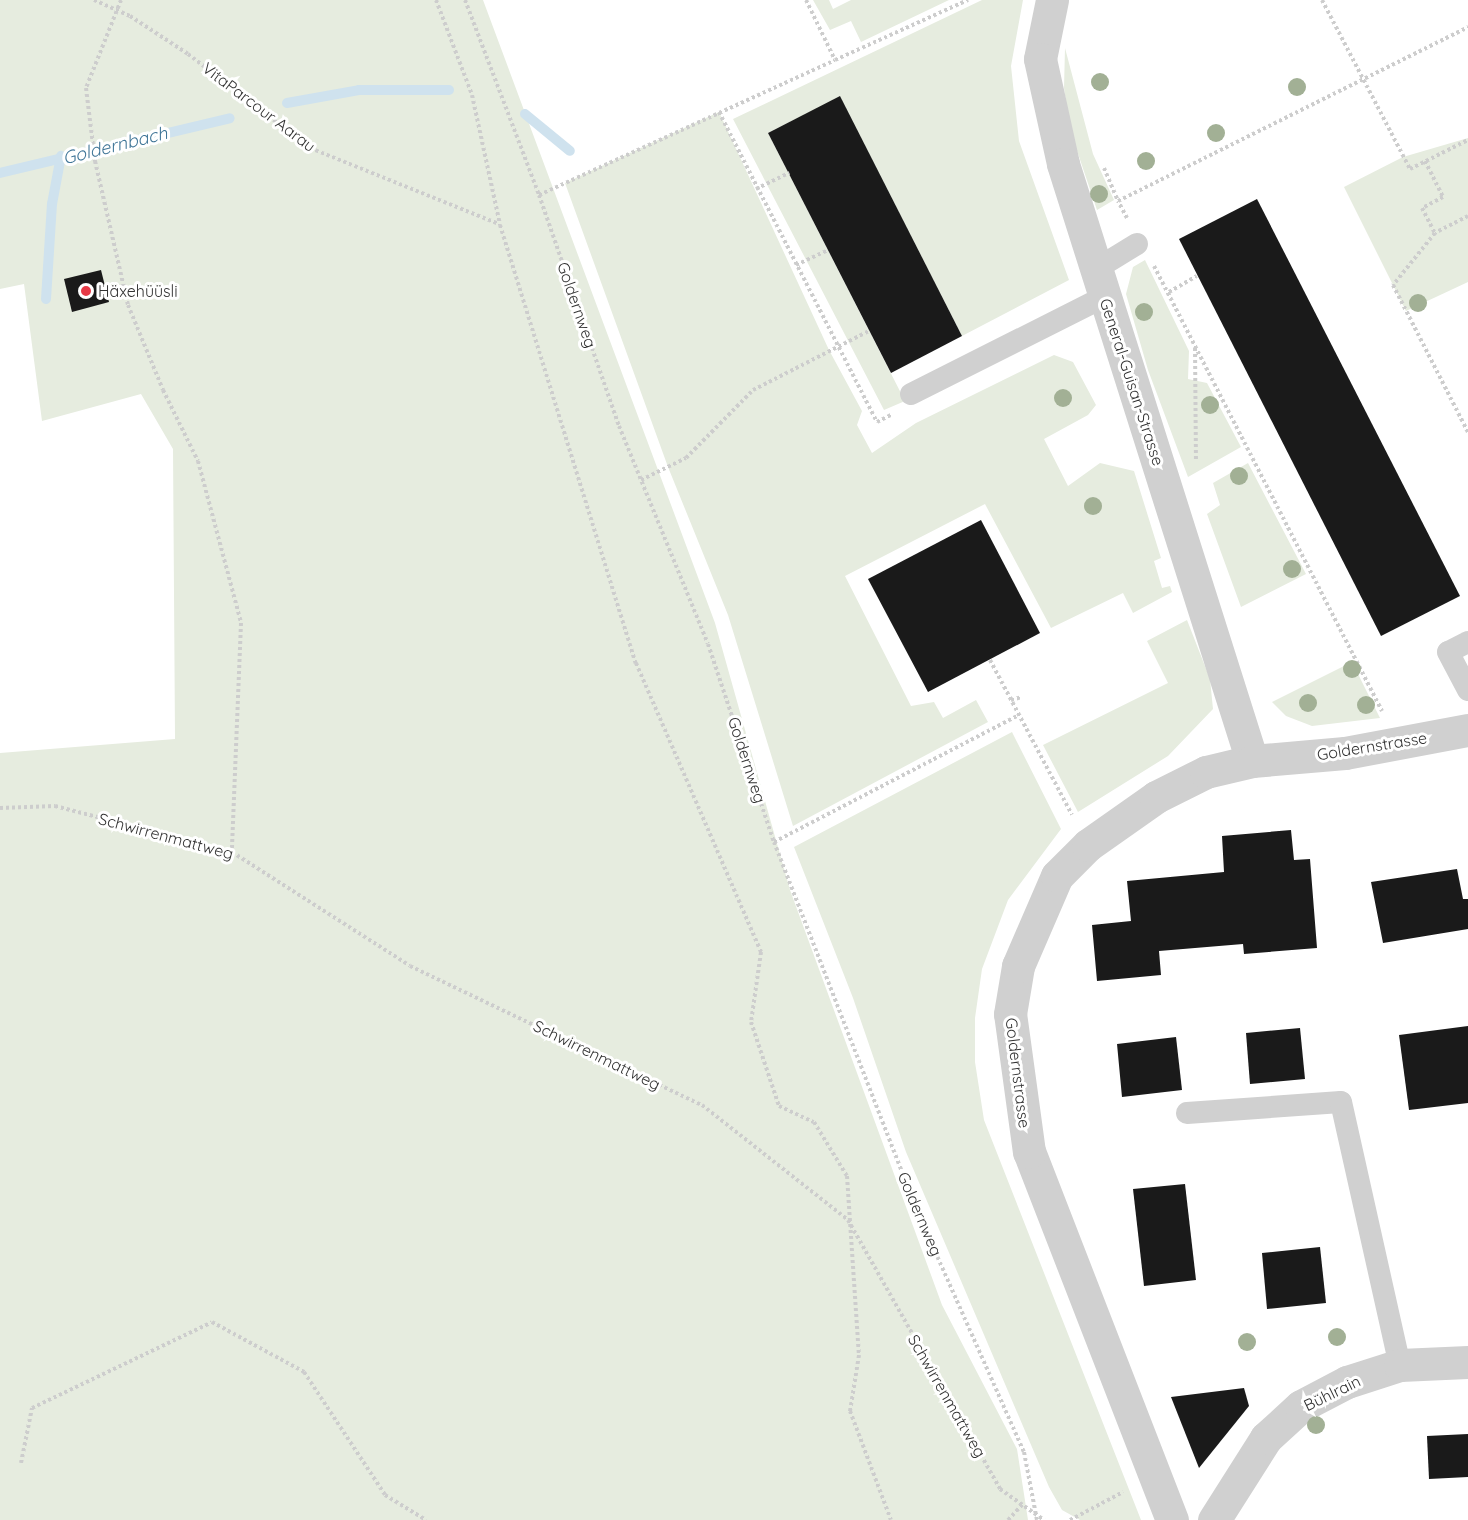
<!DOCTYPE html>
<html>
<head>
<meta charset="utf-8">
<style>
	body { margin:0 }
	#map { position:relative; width:1468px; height:1520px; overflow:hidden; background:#fff; font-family:Quicksand,sans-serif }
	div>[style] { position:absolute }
	.green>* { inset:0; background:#e6ecdf }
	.stream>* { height:10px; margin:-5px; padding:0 5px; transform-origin:5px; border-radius:5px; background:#cfe2ee }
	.building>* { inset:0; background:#1a1a1a }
	.path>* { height:4px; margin-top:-2px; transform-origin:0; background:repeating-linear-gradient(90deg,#cdcdcd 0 3px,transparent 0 6px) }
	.lane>* { height:22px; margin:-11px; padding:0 11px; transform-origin:11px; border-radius:11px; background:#d0d0d0 }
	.street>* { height:33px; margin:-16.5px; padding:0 16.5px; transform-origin:16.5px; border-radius:16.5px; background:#d0d0d0 }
	.trees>* { width:18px; height:18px; margin:-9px; border-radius:50%; background:#a2b095 }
	.dots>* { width:16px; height:16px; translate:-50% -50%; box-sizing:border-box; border:3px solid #fff; border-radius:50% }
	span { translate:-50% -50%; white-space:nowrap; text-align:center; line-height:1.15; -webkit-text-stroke:6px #fff; paint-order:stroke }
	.street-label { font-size:16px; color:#333 }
	.poi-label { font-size:16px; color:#333 }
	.left { translate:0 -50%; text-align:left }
	.water-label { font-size:18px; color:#3f7597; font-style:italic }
</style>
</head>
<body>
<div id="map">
	<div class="green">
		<i style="clip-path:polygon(0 0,483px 0,715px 623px,790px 890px,942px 1305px,1017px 1449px,1028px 1520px,0 1520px,0 753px,175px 739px,173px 449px,141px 394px,42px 421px,24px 284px,0 289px)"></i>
		<i style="clip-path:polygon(813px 0,829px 0,833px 9px,851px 0,949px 0,861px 42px,851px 21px,830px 30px)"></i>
		<i style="clip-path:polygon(982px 0,1023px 0,1011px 66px,1019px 141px,1069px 280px,962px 336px,840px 97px,768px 133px,905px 401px,884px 410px,733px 119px)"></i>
		<i style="clip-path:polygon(1065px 48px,1093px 154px,1114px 200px,1097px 210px,1070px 130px,1064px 88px)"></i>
		<i style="clip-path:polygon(719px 112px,829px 350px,862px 411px,857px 425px,872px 453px,916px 423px,1054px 355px,1073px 362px,1096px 405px,1088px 415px,1044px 439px,1068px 486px,1100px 463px,1134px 471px,1161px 558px,1154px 561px,1162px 588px,1170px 586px,1172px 592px,1133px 613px,1123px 593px,1051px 628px,985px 504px,845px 576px,911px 706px,934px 702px,943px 718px,976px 700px,988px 722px,793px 826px,728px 615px,668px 467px,565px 183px)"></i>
		<i style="clip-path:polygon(1468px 138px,1468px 282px,1406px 311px,1344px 187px,1403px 157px)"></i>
		<i style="clip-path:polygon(1145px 260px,1189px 351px,1188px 379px,1207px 383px,1241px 447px,1188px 477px,1148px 370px,1126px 294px,1133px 267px)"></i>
		<i style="clip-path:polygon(1248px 463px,1306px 574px,1241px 607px,1207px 514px,1220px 505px,1213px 483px)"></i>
		<i style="clip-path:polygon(1187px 620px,1210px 679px,1213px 709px,1168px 756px,1078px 812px,1043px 745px,1168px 683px,1147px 641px)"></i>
		<i style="clip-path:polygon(1352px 662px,1380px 718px,1312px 726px,1286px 716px,1272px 702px)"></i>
		<i style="clip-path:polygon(1012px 732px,1061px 829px,1008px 900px,982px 969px,975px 1018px,975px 1062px,984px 1120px,1141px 1520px,1080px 1520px,1062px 1510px,1049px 1487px,906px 1152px,853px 998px,794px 847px)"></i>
	</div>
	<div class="stream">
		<i style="left:287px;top:103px;width:73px;rotate:-10.2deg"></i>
		<i style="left:359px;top:90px;width:90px"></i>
		<i style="left:525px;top:114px;width:58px;rotate:39.4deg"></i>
		<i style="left:0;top:173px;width:236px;rotate:-13.4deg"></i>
		<i style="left:46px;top:299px;width:95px;rotate:-86.4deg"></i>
		<i style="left:52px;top:204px;width:49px;rotate:-79.4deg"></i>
	</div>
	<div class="building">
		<i style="clip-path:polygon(840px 96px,962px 336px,891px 373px,768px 133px)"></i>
		<i style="clip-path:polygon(1257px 199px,1460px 596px,1381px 636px,1179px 239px)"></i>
		<i style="clip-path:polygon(101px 270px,109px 302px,72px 312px,64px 279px)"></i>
		<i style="clip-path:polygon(981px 520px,1040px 633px,928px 692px,868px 579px)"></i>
		<i style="clip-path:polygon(1291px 830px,1294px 860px,1310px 859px,1317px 948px,1244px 954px,1243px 944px,1159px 951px,1161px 975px,1097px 981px,1092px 925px,1131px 921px,1127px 881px,1224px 872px,1222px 836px)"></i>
		<i style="clip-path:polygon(1457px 869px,1463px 899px,1468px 899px,1468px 929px,1383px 943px,1371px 882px)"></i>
		<i style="clip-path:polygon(1468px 1026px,1468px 1103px,1409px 1110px,1399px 1035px)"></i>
		<i style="clip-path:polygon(1300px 1028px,1305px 1079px,1250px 1084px,1246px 1033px)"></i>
		<i style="clip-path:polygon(1176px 1037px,1182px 1090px,1122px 1097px,1117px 1044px)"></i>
		<i style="clip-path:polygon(1185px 1184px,1196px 1280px,1144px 1286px,1133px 1189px)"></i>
		<i style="clip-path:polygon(1320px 1247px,1326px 1303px,1267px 1309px,1262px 1253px)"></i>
		<i style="clip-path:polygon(1244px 1388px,1249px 1406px,1199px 1468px,1171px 1397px)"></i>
		<i style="clip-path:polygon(1468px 1434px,1468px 1477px,1429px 1479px,1427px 1436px)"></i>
	</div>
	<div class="path">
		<i style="left:94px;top:0;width:39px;rotate:24deg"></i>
		<i style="left:130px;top:16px;width:69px;rotate:33.2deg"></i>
		<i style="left:188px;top:54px;width:154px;rotate:37.6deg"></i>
		<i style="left:310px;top:148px;width:204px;rotate:21.9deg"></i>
		<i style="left:121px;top:0;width:95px;rotate:111.7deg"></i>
		<i style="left:86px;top:88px;width:74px;rotate:83deg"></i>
		<i style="left:95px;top:161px;width:148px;rotate:77.1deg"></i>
		<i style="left:128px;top:305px;width:92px;rotate:67.6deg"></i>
		<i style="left:163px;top:390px;width:79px;rotate:63.8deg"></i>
		<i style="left:198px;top:461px;width:168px;rotate:75.1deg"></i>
		<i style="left:241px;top:623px;width:229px;rotate:92.3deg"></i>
		<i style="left:436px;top:0;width:102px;rotate:69.2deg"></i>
		<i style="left:472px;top:95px;width:133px;rotate:77.8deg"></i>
		<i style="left:500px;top:225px;width:459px;rotate:72.8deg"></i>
		<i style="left:636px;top:663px;width:315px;rotate:66.6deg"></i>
		<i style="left:761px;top:952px;width:71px;rotate:98.1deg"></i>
		<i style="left:751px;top:1022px;width:89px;rotate:71.6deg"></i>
		<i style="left:779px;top:1106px;width:38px;rotate:25deg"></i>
		<i style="left:814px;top:1122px;width:63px;rotate:58.6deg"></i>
		<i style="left:847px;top:1176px;width:179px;rotate:86.2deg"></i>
		<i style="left:859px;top:1355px;width:57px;rotate:99.1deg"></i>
		<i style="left:850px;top:1411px;width:116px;rotate:69.4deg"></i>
		<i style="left:465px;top:0;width:209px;rotate:69.2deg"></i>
		<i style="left:539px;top:195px;width:244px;rotate:70.9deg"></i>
		<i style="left:619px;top:426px;width:235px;rotate:67.8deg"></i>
		<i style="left:708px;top:644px;width:209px;rotate:71.6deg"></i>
		<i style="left:774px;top:842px;width:398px;rotate:68.8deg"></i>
		<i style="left:918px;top:1213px;width:261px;rotate:66.1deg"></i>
		<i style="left:1024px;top:1452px;width:69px;rotate:79.2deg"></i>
		<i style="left:806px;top:0;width:67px;rotate:64.2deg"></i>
		<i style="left:835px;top:60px;width:146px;rotate:-24.3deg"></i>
		<i style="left:1322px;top:0;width:191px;rotate:62.5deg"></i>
		<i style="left:1410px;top:169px;width:65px;rotate:-26.6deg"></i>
		<i style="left:719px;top:112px;width:348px;rotate:63deg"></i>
		<i style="left:877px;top:422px;width:16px;rotate:-27deg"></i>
		<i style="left:1425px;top:161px;width:40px;rotate:63.4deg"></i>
		<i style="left:1443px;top:197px;width:24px;rotate:152deg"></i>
		<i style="left:1422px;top:208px;width:28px;rotate:63deg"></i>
		<i style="left:1104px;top:168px;width:36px;rotate:67deg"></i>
		<i style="left:756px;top:189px;width:37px;rotate:-26deg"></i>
		<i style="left:539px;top:195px;width:325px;rotate:-24.5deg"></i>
		<i style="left:1468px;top:216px;width:37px;rotate:153deg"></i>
		<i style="left:1435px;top:233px;width:67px;rotate:128.9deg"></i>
		<i style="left:1393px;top:285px;width:165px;rotate:63deg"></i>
		<i style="left:1127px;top:218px;width:19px;rotate:-118deg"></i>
		<i style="left:1118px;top:201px;width:391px;rotate:-26.4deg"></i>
		<i style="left:796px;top:265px;width:35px;rotate:-25deg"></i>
		<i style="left:1154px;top:266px;width:500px;rotate:62.87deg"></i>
		<i style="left:1169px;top:292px;width:32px;rotate:-30deg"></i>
		<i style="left:1195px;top:348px;width:112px;rotate:89.5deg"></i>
		<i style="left:641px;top:480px;width:50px;rotate:-26.1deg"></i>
		<i style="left:686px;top:458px;width:95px;rotate:-45.4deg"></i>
		<i style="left:753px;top:390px;width:130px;rotate:-27deg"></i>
		<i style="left:990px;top:660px;width:175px;rotate:62.1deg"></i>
		<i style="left:1011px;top:700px;width:11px;rotate:-15deg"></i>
		<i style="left:0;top:808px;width:55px;rotate:-2.1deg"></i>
		<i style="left:55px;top:806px;width:183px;rotate:14.6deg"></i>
		<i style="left:232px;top:852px;width:211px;rotate:32.6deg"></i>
		<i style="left:410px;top:966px;width:323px;rotate:25.5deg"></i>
		<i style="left:702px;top:1105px;width:186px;rotate:38.2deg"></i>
		<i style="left:848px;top:1220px;width:309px;rotate:60.5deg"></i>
		<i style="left:1000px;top:1489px;width:54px;rotate:35.2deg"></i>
		<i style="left:774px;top:842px;width:276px;rotate:-27.4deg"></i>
		<i style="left:21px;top:1463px;width:56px;rotate:-78.7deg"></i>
		<i style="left:32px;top:1408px;width:199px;rotate:-25.5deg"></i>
		<i style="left:212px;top:1322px;width:105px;rotate:28.5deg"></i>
		<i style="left:304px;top:1372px;width:147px;rotate:56.6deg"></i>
		<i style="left:385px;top:1495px;width:48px;rotate:31.4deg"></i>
		<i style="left:1008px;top:1520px;width:21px;rotate:-47deg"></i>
		<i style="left:1070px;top:1520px;width:60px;rotate:-27.8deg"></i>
	</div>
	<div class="lane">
		<i style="left:1096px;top:269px;width:48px;rotate:-31.4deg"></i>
		<i style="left:911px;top:394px;width:216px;rotate:-26.7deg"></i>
		<i style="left:1468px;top:642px;width:22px;rotate:153deg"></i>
		<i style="left:1448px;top:652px;width:43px;rotate:62.2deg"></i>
		<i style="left:1187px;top:1113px;width:154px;rotate:-4.1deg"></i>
		<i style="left:1341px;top:1102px;width:270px;rotate:77.4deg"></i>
	</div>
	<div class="street">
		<i style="left:1052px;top:0;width:60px;rotate:101.5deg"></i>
		<i style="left:1040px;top:59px;width:107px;rotate:77.6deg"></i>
		<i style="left:1063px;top:164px;width:626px;rotate:72.43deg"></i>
		<i style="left:1172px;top:1520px;width:395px;rotate:-111.2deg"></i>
		<i style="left:1029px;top:1152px;width:139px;rotate:-97.8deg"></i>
		<i style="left:1010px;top:1014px;width:49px;rotate:-80.5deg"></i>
		<i style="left:1018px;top:966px;width:98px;rotate:-66.6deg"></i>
		<i style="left:1057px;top:876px;width:44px;rotate:-45deg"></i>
		<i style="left:1088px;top:845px;width:83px;rotate:-35.2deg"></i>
		<i style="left:1156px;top:797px;width:56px;rotate:-26.6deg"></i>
		<i style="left:1206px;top:772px;width:47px;rotate:-13.4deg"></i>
		<i style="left:1252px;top:761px;width:93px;rotate:-4.9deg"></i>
		<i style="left:1345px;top:753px;width:125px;rotate:-10.6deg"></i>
		<i style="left:1214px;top:1520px;width:97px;rotate:-57.6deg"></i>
		<i style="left:1266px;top:1438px;width:47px;rotate:-42.4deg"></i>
		<i style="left:1301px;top:1406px;width:52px;rotate:-27.6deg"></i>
		<i style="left:1347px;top:1382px;width:56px;rotate:-17.8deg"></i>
		<i style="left:1400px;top:1365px;width:68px;rotate:-2.5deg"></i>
	</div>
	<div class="trees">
		<i style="left:1100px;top:82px"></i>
		<i style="left:1297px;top:87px"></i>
		<i style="left:1216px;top:133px"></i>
		<i style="left:1146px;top:161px"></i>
		<i style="left:1099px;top:194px"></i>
		<i style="left:1418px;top:303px"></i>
		<i style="left:1144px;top:312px"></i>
		<i style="left:1063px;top:398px"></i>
		<i style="left:1210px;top:405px"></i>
		<i style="left:1239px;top:476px"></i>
		<i style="left:1093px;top:506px"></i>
		<i style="left:1292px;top:569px"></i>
		<i style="left:1352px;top:669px"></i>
		<i style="left:1308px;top:703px"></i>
		<i style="left:1366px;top:705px"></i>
		<i style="left:1337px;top:1337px"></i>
		<i style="left:1247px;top:1342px"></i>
		<i style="left:1316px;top:1425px"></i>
	</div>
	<div class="dots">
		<i style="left:86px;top:291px;background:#e63946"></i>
	</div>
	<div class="street-label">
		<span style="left:259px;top:107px;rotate:37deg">VitaParcour Aarau</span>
		<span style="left:577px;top:305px;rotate:71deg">Goldernweg</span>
		<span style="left:1132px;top:382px;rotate:72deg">General-Guisan-Strasse</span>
		<span style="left:1372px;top:746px;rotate:-9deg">Goldernstrasse</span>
		<span style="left:747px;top:760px;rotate:72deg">Goldernweg</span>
		<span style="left:166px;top:836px;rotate:15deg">Schwirrenmattweg</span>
		<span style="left:597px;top:1055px;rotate:26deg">Schwirrenmattweg</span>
		<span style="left:1018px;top:1073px;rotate:83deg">Goldernstrasse</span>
		<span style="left:920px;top:1214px;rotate:67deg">Goldernweg</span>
		<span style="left:1332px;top:1393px;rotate:-26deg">Bühlrain</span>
		<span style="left:947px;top:1396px;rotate:60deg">Schwirrenmattweg</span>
	</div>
	<div class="poi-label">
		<span class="left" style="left:98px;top:291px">Häxehüüsli</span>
	</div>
	<div class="water-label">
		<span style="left:115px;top:146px;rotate:-14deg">Goldernbach</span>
	</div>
</div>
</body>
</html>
